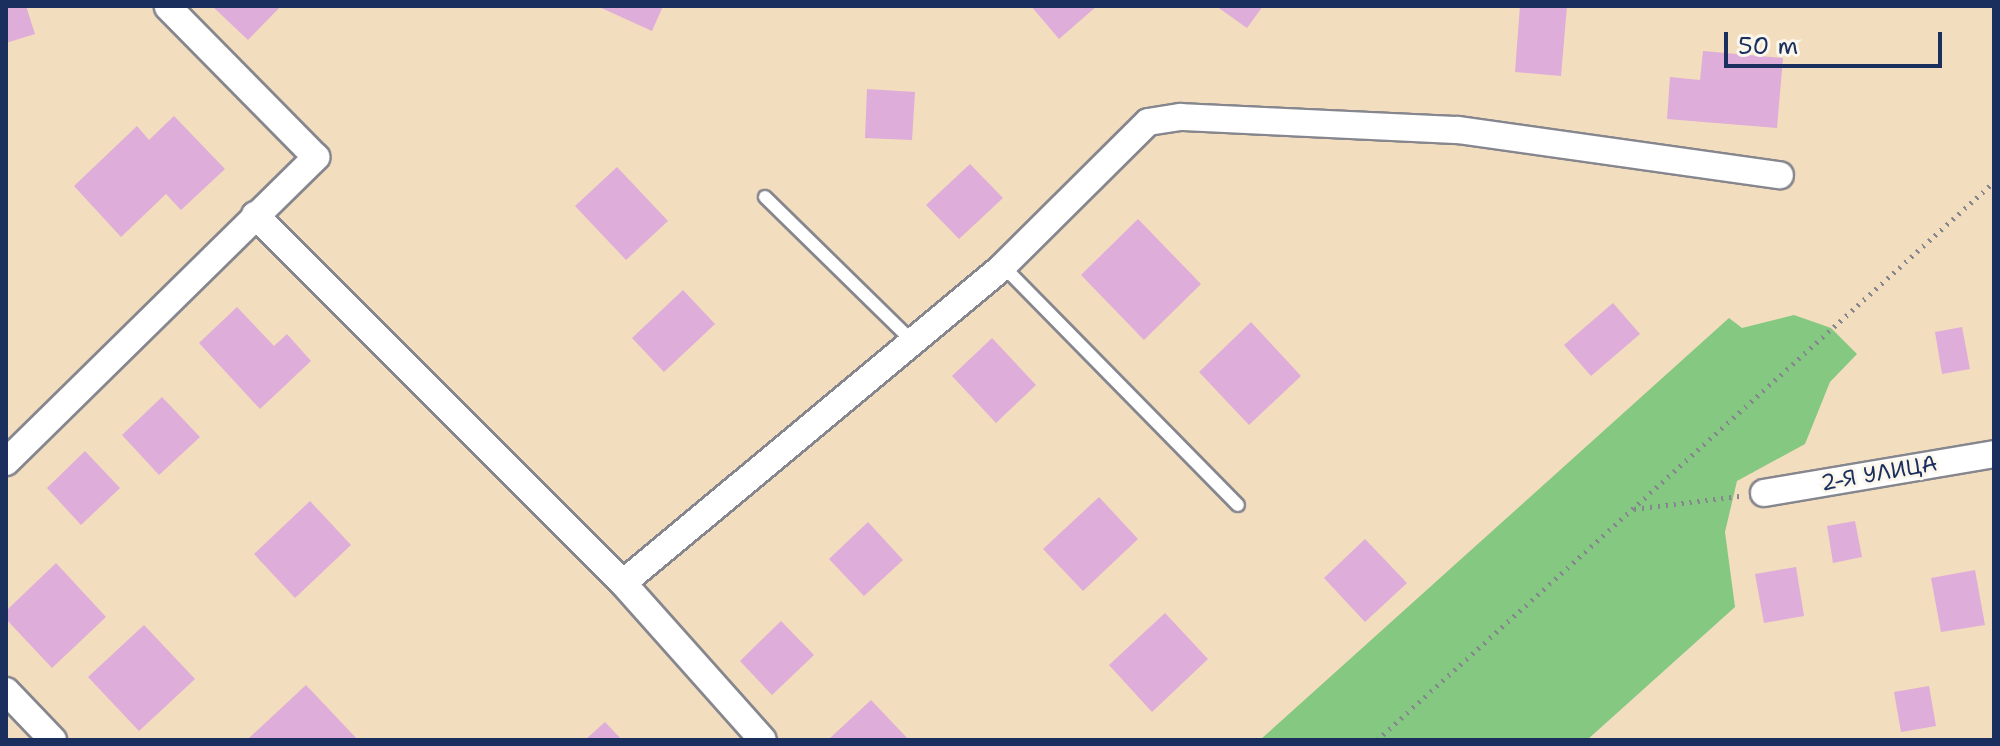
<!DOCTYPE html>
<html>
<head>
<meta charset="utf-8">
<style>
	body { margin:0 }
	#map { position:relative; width:2000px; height:746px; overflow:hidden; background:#f2ddbe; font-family:"Shantell Sans",sans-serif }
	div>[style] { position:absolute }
	.green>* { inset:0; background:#84c881 }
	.building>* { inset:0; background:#dfadd9 }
	.path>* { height:5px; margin-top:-2.5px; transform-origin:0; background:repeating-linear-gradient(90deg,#86868e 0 2px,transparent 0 8px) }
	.roads { filter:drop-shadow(2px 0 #86868e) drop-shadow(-2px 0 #86868e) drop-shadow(0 2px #86868e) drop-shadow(0 -2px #86868e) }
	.service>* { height:12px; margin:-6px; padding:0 6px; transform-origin:6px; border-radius:6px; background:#fff }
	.minor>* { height:26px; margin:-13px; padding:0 13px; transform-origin:13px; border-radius:13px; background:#fff }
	span { translate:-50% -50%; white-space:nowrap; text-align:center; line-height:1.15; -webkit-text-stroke:6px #fbf7ec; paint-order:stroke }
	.street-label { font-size:22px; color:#1b2f5e }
	.frame { position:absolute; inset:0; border:8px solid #1b2f5e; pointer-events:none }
	.scale { position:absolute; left:1724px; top:32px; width:218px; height:36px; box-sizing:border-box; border:4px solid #1b2f5e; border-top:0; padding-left:10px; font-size:24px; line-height:28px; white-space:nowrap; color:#1b2f5e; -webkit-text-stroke:6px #fbf7ec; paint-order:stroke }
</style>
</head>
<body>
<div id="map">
	<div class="green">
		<i style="clip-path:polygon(1794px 315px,1831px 328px,1857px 354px,1830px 382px,1805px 444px,1737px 481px,1725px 532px,1735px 607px,1587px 740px,1260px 740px,1729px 318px,1742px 328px)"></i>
	</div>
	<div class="building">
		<i style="clip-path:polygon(6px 6px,26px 6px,35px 34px,6px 43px)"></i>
		<i style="clip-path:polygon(212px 6px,281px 6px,248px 40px)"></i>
		<i style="clip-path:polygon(597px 6px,663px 6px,652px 31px)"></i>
		<i style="clip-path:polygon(1031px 6px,1097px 6px,1059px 39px)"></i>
		<i style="clip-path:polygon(1216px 6px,1263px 6px,1247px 28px)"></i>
		<i style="clip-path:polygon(1520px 6px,1567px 6px,1561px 76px,1515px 72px)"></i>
		<i style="clip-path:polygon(1703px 51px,1783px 58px,1777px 128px,1667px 119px,1670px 77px,1700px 80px)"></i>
		<i style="clip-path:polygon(867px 89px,915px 92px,912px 140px,865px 138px)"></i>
		<i style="clip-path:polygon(174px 116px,225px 169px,181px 210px,166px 194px,121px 237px,74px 186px,137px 126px,149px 140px)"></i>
		<i style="clip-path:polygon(970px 164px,1003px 198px,959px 239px,926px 205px)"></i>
		<i style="clip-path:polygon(617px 167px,668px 221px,626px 260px,575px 206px)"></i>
		<i style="clip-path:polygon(1138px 219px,1201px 284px,1144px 340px,1081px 275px)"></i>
		<i style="clip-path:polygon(683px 290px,715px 324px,664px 372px,632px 338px)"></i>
		<i style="clip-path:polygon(1613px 303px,1640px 334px,1591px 376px,1564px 345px)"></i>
		<i style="clip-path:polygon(237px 307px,274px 346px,287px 334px,311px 361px,260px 409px,199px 343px)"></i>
		<i style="clip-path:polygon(1251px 322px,1301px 376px,1249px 425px,1199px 372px)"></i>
		<i style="clip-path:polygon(1962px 327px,1970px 369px,1942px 374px,1935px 332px)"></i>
		<i style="clip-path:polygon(992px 338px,1036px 385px,996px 423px,952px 376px)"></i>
		<i style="clip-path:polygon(162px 397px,200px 437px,159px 475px,122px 435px)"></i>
		<i style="clip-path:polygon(85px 451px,120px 488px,81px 525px,47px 488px)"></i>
		<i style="clip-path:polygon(1099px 497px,1138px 539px,1083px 591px,1043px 549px)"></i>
		<i style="clip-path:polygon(310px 501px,351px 545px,295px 598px,254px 554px)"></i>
		<i style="clip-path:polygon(1855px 521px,1862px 557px,1833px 563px,1827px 526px)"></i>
		<i style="clip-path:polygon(868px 522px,903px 560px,864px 596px,829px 559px)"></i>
		<i style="clip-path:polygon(1365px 539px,1407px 583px,1365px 622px,1324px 578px)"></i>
		<i style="clip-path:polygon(56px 563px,106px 617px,52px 668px,6px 619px,6px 611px)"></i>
		<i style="clip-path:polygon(1796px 567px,1804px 616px,1764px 623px,1755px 574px)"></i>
		<i style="clip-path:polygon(1975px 570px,1985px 625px,1941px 632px,1931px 578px)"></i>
		<i style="clip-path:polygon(1165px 613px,1208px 659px,1152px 712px,1109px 665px)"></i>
		<i style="clip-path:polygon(781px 621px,814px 655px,772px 695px,740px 661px)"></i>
		<i style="clip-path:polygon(144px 625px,195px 679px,139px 731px,88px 677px)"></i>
		<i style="clip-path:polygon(306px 685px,358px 740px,247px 740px)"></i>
		<i style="clip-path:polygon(1929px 686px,1936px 726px,1901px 732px,1894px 692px)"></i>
		<i style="clip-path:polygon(871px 700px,909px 740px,828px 740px)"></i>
		<i style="clip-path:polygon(605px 722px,622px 740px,585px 740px)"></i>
	</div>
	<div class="path">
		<i style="left:1634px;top:509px;width:106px;rotate:-7.1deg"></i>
		<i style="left:1377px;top:740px;width:832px;rotate:-42.13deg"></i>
	</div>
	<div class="roads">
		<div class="service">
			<i style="left:765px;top:197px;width:207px;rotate:44.4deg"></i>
			<i style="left:1003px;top:266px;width:335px;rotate:45.5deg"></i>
		</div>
		<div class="minor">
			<i style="left:255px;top:215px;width:520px;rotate:45deg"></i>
			<i style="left:623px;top:583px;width:210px;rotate:48.3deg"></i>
			<i style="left:6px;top:462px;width:435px;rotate:-44.5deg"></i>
			<i style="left:316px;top:157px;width:211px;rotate:-134.6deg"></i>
			<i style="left:1764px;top:493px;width:233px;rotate:-9.6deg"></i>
			<i style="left:623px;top:583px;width:495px;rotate:-39.8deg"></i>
			<i style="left:1003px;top:266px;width:204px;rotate:-44.8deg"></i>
			<i style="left:1148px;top:122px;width:33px;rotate:-9deg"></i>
			<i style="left:1181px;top:117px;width:277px;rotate:2.7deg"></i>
			<i style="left:1458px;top:130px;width:325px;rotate:8deg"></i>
			<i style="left:6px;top:691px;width:68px;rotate:46.2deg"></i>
		</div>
	</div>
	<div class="street-label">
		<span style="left:1879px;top:473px;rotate:-10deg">2-Я УЛИЦА</span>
	</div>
	<div class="frame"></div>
	<div class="scale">50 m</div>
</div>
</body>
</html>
